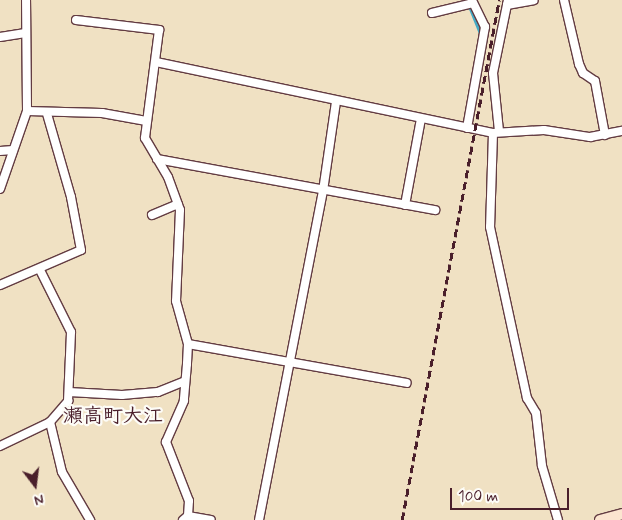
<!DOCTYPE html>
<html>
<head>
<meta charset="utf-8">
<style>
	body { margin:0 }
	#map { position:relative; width:622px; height:520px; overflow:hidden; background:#f0e1c3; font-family:Mynerve,"Klee One",sans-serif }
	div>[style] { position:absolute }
	.stream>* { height:2.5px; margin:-1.25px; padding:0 1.25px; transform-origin:1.25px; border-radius:1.25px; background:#44a9c4 }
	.roads { filter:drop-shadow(1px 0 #633c42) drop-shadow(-1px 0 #633c42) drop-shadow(0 1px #633c42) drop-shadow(0 -1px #633c42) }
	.street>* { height:8px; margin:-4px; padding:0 4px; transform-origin:4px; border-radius:4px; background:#fff }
	.secondary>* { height:10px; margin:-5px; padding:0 5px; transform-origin:5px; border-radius:5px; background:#fce5d0 }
	.rail>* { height:2.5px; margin-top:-1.25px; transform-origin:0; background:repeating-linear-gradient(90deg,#4a1f2b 0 8px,transparent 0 12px) }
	span { translate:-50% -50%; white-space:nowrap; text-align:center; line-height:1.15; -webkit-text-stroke:4.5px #fdfcf7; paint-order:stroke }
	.quarter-label { font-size:20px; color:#4a1f2b; font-weight:700 }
	.north { position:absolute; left:10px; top:460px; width:50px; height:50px; -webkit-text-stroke:4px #fdfcf7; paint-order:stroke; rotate:165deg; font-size:14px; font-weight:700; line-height:20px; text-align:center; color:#4a1f2b }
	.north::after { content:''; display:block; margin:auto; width:18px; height:22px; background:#4a1f2b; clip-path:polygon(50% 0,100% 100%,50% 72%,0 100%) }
	.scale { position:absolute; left:450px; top:488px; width:119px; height:22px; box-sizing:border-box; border:2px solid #4a1f2b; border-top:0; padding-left:6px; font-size:15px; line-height:18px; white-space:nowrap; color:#4a1f2b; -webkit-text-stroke:4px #fdfcf7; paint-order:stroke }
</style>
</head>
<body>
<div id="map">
	<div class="stream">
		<i style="left:467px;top:0;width:37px;rotate:68deg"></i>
	</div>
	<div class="roads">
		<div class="street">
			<i style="left:564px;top:0;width:66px;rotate:76.8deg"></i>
			<i style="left:579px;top:64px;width:10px;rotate:66deg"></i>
			<i style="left:583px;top:73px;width:14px;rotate:34deg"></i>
			<i style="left:595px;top:81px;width:55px;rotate:79.5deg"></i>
			<i style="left:507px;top:5px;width:27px;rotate:-10deg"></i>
			<i style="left:432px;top:13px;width:42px;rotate:-13.7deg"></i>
			<i style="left:76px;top:20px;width:84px;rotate:6.9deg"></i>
			<i style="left:159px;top:30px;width:109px;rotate:97.4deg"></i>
			<i style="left:145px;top:138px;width:45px;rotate:59.5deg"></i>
			<i style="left:168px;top:177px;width:35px;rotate:70deg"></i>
			<i style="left:180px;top:210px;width:91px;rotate:92.5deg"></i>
			<i style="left:176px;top:301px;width:45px;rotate:74.4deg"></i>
			<i style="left:188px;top:344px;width:20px;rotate:93deg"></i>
			<i style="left:187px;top:364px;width:37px;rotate:95deg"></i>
			<i style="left:184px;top:401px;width:45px;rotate:113.7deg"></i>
			<i style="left:166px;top:442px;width:63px;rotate:68.7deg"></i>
			<i style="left:189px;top:501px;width:15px;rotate:94deg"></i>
			<i style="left:0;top:37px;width:24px;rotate:-9deg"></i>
			<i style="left:156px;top:62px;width:344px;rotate:11.9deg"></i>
			<i style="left:493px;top:133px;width:51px;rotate:-3.4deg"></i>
			<i style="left:544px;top:130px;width:47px;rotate:8.7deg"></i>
			<i style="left:590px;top:137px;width:33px;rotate:-11deg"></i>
			<i style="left:27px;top:111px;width:75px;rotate:1.5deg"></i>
			<i style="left:102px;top:113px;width:45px;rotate:10.3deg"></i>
			<i style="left:467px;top:128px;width:103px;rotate:-79.9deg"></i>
			<i style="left:485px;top:27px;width:30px;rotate:-116deg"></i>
			<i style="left:499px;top:131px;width:58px;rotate:-95.9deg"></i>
			<i style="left:493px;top:73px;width:75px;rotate:-78.4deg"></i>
			<i style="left:493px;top:133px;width:94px;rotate:91.8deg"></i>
			<i style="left:490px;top:227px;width:175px;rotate:77.8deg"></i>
			<i style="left:527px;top:398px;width:17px;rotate:59deg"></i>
			<i style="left:536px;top:413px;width:53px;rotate:83.5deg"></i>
			<i style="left:542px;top:466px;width:56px;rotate:73.5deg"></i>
			<i style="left:0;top:151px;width:13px;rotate:-4deg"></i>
			<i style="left:157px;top:159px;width:283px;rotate:10.4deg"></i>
			<i style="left:0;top:189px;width:83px;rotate:-70.9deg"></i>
			<i style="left:27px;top:111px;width:111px;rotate:-90.5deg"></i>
			<i style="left:405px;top:205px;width:87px;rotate:-79.5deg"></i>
			<i style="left:152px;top:215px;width:28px;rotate:-23deg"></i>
			<i style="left:0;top:285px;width:88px;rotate:-23.4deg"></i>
			<i style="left:81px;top:250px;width:54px;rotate:-100.7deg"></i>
			<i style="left:71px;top:197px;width:86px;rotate:-106.1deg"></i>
			<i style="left:188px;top:344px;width:222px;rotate:10.1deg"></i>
			<i style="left:69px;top:392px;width:53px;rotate:3.2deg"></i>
			<i style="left:122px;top:395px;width:36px;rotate:-5deg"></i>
			<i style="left:158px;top:392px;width:29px;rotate:-22deg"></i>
			<i style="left:50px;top:422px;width:51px;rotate:76.5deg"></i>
			<i style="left:62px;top:472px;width:56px;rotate:59.7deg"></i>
			<i style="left:0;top:446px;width:55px;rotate:-25.6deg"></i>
			<i style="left:50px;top:422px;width:28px;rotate:-49deg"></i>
			<i style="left:68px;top:401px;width:69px;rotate:-87.5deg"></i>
			<i style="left:71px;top:332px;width:69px;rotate:-116.6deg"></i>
			<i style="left:183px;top:520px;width:6px;rotate:-39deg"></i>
			<i style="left:188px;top:516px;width:23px;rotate:10deg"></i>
			<i style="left:259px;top:520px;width:335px;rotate:-79deg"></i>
			<i style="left:323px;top:191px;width:90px;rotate:-81.7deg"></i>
		</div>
		<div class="secondary">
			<i style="left:600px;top:520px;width:23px;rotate:-15deg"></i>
		</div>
	</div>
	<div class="rail">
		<i style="left:402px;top:520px;width:529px;rotate:-79.43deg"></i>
	</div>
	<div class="quarter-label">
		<span style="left:113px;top:416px">瀬高町大江</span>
	</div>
	<div class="north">N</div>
	<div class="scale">100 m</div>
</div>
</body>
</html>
